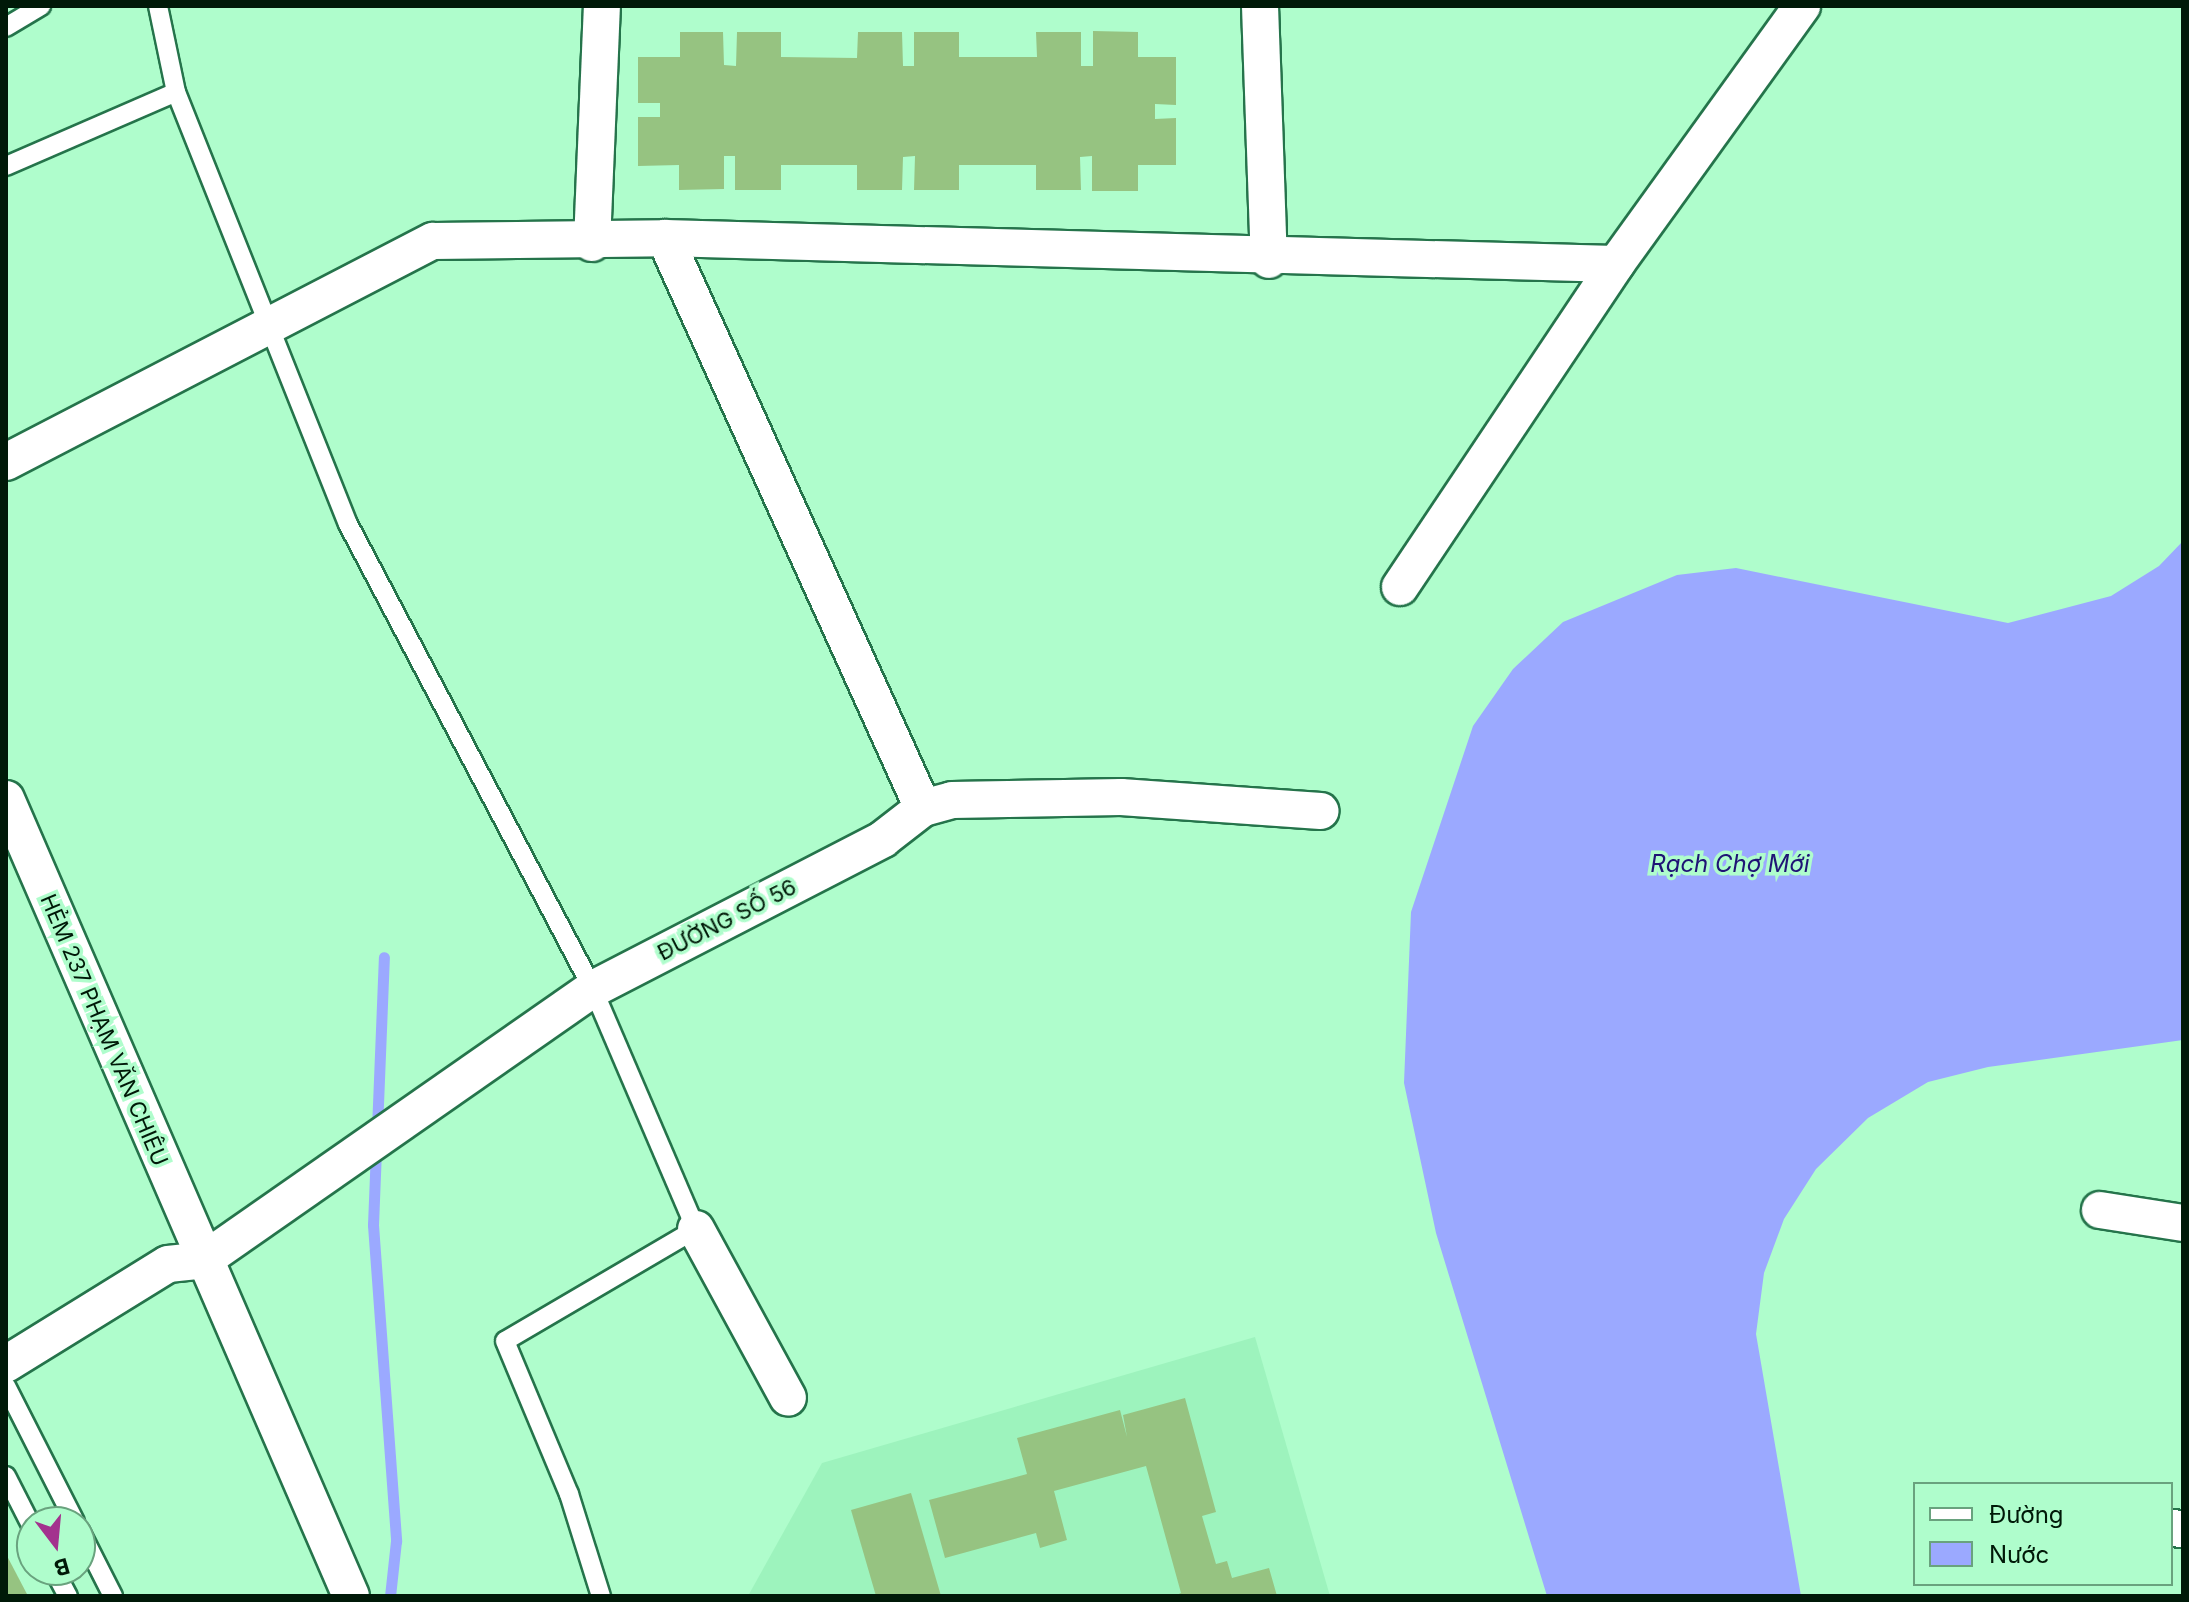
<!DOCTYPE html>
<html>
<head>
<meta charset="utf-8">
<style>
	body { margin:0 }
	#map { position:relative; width:2189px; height:1602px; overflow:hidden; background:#affdcc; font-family:Inter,sans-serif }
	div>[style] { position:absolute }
	.built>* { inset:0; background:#9df3bd }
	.water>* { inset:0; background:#9ba9ff }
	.stream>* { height:11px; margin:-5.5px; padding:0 5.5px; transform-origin:5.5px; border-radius:5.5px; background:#9ba9ff }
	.building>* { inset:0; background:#96c381 }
	.roads { filter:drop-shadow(2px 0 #25744b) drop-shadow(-2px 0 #25744b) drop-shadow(0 2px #25744b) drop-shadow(0 -2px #25744b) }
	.service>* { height:18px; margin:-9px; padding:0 9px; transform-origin:9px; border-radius:9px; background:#fff }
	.minor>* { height:36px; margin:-18px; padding:0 18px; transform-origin:18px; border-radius:18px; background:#fff }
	span { translate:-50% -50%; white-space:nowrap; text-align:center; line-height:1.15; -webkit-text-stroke:7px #affdcc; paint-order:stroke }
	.street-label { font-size:22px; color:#001908 }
	.water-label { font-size:24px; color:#1f1375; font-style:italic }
	.frame { position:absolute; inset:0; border:8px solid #001908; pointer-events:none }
	.legend { position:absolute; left:1913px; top:1482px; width:260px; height:104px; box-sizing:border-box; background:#affdcc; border:2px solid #69a27e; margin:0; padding:10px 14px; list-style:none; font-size:24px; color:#001908 }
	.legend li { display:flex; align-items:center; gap:16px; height:40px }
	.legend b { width:40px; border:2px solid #69a27e }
	.north { position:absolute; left:16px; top:1506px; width:80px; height:80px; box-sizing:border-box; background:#affdcc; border:2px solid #69a27e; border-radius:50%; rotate:164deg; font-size:22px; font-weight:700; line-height:32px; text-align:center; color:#001908 }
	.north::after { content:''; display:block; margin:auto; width:28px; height:36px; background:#a3328e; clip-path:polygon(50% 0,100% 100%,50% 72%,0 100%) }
</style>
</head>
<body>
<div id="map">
	<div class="built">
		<i style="clip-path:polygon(1255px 1337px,1330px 1596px,748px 1596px,822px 1463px)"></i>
	</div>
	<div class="water">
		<i style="clip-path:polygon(2183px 541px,2183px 1040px,1988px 1067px,1928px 1082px,1868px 1118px,1816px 1169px,1784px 1219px,1764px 1273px,1756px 1334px,1801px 1596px,1547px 1596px,1436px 1233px,1404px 1083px,1411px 912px,1473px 726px,1513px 669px,1563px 622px,1677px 575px,1736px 568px,2008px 623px,2111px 596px,2159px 566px)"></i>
	</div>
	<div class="stream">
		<i style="left:377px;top:1129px;width:172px;rotate:-87.7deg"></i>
		<i style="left:376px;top:1150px;width:75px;rotate:92.3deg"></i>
		<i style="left:373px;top:1225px;width:317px;rotate:85.8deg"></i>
		<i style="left:396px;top:1541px;width:55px;rotate:96.2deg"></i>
	</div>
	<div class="building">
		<i style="clip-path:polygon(1093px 31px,1138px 32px,1138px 57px,1176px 57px,1176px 105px,1155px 104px,1155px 119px,1176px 118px,1176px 165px,1138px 165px,1138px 191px,1092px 191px,1092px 156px,1080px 157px,1081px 190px,1036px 190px,1036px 165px,959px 165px,959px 190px,914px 190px,915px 156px,903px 157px,902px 190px,857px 190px,857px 165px,781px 165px,781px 190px,735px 190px,735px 156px,724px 156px,724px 189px,679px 190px,679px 165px,638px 166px,638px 117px,660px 117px,660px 103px,638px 103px,638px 57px,680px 57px,680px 32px,723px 32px,724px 65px,736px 66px,737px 32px,781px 32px,781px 57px,857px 58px,858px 32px,902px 32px,903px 66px,914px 66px,914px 32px,959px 32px,959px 57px,1037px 57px,1036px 32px,1081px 32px,1081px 66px,1093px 66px)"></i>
		<i style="clip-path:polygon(1185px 1398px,1216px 1512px,1202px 1516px,1216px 1564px,1227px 1561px,1232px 1578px,1269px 1568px,1277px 1596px,1174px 1596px,1181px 1593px,1146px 1466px,1054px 1491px,1067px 1540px,1040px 1548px,1036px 1533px,945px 1558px,929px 1500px,1027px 1474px,1017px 1438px,1120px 1410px,1127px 1437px,1123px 1415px)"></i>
		<i style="clip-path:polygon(911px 1493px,941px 1596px,876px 1596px,851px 1510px)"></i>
		<i style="clip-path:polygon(6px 1554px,28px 1596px,6px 1596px)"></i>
	</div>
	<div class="roads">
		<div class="service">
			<i style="left:158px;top:6px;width:88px;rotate:78.2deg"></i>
			<i style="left:176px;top:92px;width:465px;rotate:68.3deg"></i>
			<i style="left:348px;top:524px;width:526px;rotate:62.22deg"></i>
			<i style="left:593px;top:989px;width:261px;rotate:66.8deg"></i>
			<i style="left:696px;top:1229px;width:221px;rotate:149.6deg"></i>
			<i style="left:505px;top:1341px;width:166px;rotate:67.3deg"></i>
			<i style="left:569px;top:1494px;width:107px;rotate:72.6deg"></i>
			<i style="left:6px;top:27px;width:41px;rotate:-31deg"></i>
			<i style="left:6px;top:166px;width:185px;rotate:-23.5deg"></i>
			<i style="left:6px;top:1386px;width:153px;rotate:63.1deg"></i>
			<i style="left:6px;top:1476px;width:57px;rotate:63deg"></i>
			<i style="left:80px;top:1531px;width:73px;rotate:63.1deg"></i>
			<i style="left:54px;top:1570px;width:30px;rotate:62deg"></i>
		</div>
		<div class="minor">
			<i style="left:1260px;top:6px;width:254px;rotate:88deg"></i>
			<i style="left:665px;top:238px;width:626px;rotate:65.65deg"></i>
			<i style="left:592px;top:243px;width:237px;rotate:-87.6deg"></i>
			<i style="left:6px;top:462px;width:481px;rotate:-27.4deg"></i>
			<i style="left:433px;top:241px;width:232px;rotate:-0.7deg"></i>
			<i style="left:665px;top:238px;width:951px;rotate:1.57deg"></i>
			<i style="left:1400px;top:587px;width:389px;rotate:-56.2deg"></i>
			<i style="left:1616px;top:264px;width:318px;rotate:-54.2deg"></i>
			<i style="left:6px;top:799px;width:868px;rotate:66.59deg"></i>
			<i style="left:2100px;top:1210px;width:84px;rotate:8.9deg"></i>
			<i style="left:696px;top:1229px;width:192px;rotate:61.4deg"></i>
			<i style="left:6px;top:1364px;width:190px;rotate:-31.7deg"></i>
			<i style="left:168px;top:1264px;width:36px;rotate:-6deg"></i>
			<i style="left:204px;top:1260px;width:474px;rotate:-34.9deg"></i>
			<i style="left:593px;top:989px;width:326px;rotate:-27.3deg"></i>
			<i style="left:883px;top:839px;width:51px;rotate:-37.8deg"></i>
			<i style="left:923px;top:808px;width:30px;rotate:-15deg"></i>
			<i style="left:952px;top:800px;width:169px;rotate:-1deg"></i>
			<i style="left:1121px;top:797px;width:200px;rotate:4deg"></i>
			<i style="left:2171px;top:1528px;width:12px;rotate:5deg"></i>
		</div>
	</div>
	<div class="street-label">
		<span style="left:727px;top:920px;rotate:-27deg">ĐƯỜNG SỐ 56</span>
		<span style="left:104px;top:1030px;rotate:67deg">HẺM 237 PHẠM VĂN CHIÊU</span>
	</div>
	<div class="water-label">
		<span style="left:1730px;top:864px">Rạch Chợ Mới</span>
	</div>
	<div class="frame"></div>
	<ul class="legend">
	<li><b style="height:10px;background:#fff"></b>Đường</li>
	<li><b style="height:22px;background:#9ba9ff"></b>Nước</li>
	</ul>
	<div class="north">B</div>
</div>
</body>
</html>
